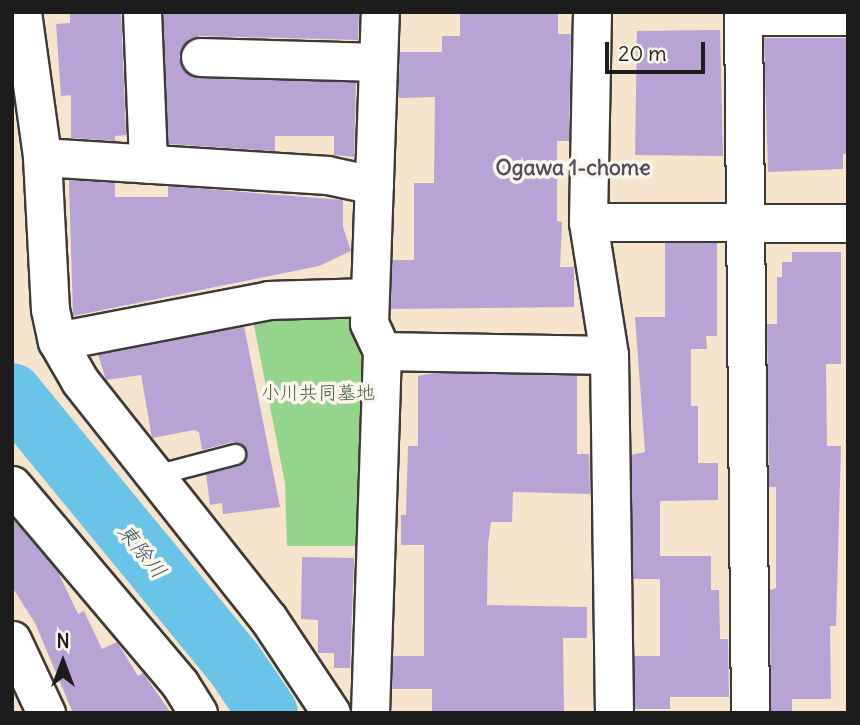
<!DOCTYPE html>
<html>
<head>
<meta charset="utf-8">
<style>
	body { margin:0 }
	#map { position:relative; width:860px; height:725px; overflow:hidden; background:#f6e4cc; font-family:Delius,"Klee One",sans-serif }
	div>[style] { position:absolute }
	.green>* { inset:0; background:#95d58b }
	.river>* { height:60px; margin:-30px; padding:0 30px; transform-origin:30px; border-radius:30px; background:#6ac4e7 }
	.building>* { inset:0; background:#b8a3d5 }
	.roads { filter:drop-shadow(2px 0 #3d3a36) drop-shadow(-2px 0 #3d3a36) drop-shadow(0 2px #3d3a36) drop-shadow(0 -2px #3d3a36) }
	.service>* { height:19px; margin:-9.5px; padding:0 9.5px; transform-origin:9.5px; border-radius:9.5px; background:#fff }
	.minor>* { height:37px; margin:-18.5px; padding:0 18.5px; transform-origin:18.5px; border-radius:18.5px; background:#fff }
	span { translate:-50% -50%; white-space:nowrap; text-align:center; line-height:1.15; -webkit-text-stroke:7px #fbf7ec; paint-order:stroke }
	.park-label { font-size:19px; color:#465d43 }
	.neighbourhood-label { font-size:21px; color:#534b5d; font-weight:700 }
	.water-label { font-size:21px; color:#375763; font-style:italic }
	.frame { position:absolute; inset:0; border:14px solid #1c1c1c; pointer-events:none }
	.north { position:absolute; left:28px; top:627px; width:70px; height:70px; -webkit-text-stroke:5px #fbf7ec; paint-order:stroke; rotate:0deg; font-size:19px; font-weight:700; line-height:28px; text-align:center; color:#1c1c1c }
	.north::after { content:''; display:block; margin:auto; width:24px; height:32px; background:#1c1c1c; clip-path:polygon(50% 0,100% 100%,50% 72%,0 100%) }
	.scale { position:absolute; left:605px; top:42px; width:100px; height:32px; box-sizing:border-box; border:4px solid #1c1c1c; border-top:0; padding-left:9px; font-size:21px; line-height:24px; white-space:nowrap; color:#1c1c1c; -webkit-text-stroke:5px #fbf7ec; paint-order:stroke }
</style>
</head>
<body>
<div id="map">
	<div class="green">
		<i style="clip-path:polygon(353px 310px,357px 344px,371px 388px,360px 546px,287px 546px,285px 483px,252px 315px)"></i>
	</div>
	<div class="river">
		<i style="left:12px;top:393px;width:350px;rotate:50.6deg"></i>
		<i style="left:234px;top:663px;width:60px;rotate:55.8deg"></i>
	</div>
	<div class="building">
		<i style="clip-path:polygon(70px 12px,121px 12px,126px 135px,115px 136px,115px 141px,71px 138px,71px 95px,61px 96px,56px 24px,70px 23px)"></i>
		<i style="clip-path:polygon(163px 12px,359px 12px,358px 40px,201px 36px,189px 39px,179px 56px,182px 68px,199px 78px,356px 82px,354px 157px,334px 155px,334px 136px,275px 136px,275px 151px,168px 144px)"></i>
		<i style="clip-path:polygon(460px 12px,558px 12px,558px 34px,571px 34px,569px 141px,557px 141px,557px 221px,562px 222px,560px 267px,574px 267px,574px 307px,391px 309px,392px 260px,414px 260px,414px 183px,434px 183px,435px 97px,398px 98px,400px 52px,442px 52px,442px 36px,460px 36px)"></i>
		<i style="clip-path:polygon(720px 30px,723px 156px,635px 155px,637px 31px)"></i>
		<i style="clip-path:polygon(764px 38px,848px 38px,848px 154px,843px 154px,843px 169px,768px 172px)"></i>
		<i style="clip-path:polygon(69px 180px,115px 183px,115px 197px,168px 197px,168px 186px,343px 200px,343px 227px,351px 251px,319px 266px,73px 316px)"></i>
		<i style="clip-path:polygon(665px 243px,717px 243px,717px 336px,706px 336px,707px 349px,691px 349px,691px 406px,698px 406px,698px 463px,718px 463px,718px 500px,660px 501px,660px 556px,711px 556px,711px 590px,719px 590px,720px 639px,728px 639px,729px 697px,670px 697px,670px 709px,635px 709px,634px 656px,660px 656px,660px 579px,633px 579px,631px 455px,645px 452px,635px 317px,665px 317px)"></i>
		<i style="clip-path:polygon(792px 252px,841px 252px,841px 364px,826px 364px,827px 446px,841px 446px,836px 626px,830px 626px,831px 699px,792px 699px,792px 713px,771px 713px,770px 590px,776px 588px,776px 487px,769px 487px,767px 324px,777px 324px,777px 277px,782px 277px,782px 262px,792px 262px)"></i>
		<i style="clip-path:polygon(244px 326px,280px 507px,223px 514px,222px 503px,210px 505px,206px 474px,243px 463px,244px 446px,233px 442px,202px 450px,199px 432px,194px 430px,152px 438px,141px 375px,106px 380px,98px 354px)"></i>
		<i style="clip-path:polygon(434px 373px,577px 375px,577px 454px,589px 454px,590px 494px,513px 492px,512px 522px,491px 522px,488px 544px,487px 605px,587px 607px,587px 638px,563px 638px,564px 713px,432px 713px,432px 689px,392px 689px,393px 656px,424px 656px,424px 545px,401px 545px,401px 515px,406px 515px,408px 446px,418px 446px,418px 376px)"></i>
		<i style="clip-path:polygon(12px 518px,58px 572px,78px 614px,84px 611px,102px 649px,117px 642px,138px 676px,143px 673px,171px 713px,73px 713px,35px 623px,12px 587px)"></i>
		<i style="clip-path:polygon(302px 557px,354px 558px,350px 668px,334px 668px,334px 653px,318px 653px,318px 620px,301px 619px)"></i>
	</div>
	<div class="roads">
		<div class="service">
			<i style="left:155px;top:475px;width:83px;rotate:-14.7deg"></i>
		</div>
		<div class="minor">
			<i style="left:22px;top:12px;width:146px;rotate:82.1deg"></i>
			<i style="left:42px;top:157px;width:152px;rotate:87deg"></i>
			<i style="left:50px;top:309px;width:33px;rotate:78deg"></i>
			<i style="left:57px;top:341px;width:46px;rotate:60.1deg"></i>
			<i style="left:80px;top:381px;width:303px;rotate:51.6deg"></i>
			<i style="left:268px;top:618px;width:114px;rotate:56.4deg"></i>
			<i style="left:142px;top:12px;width:152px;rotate:87.7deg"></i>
			<i style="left:592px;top:12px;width:210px;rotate:91.1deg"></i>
			<i style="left:588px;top:222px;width:135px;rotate:81deg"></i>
			<i style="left:609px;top:355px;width:358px;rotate:89.2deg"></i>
			<i style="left:743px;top:12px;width:701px;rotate:89.43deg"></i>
			<i style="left:743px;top:16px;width:105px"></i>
			<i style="left:200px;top:57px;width:178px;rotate:1.6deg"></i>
			<i style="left:42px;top:157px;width:286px;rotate:3.6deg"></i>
			<i style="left:327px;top:175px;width:48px;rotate:12deg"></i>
			<i style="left:588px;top:222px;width:260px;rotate:0.2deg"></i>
			<i style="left:57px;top:341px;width:216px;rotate:-10.9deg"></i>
			<i style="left:269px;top:300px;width:100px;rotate:-1.7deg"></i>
			<i style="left:382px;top:351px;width:227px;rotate:1deg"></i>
			<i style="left:12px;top:485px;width:260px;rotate:49.8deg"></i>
			<i style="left:180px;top:684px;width:34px;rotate:58deg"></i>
			<i style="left:12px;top:640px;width:81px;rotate:65deg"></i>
			<i style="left:370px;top:713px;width:362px;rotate:-88.1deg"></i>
			<i style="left:382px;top:351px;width:31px;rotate:-115deg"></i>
			<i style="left:369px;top:323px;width:311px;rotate:-88deg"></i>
		</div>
	</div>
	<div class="park-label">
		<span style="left:318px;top:393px">小川共同墓地</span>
	</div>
	<div class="neighbourhood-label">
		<span style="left:573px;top:168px">Ogawa 1-chome</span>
	</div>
	<div class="water-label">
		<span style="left:142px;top:551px;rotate:51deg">東除川</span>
	</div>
	<div class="frame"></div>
	<div class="north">N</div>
	<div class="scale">20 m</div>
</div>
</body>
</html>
